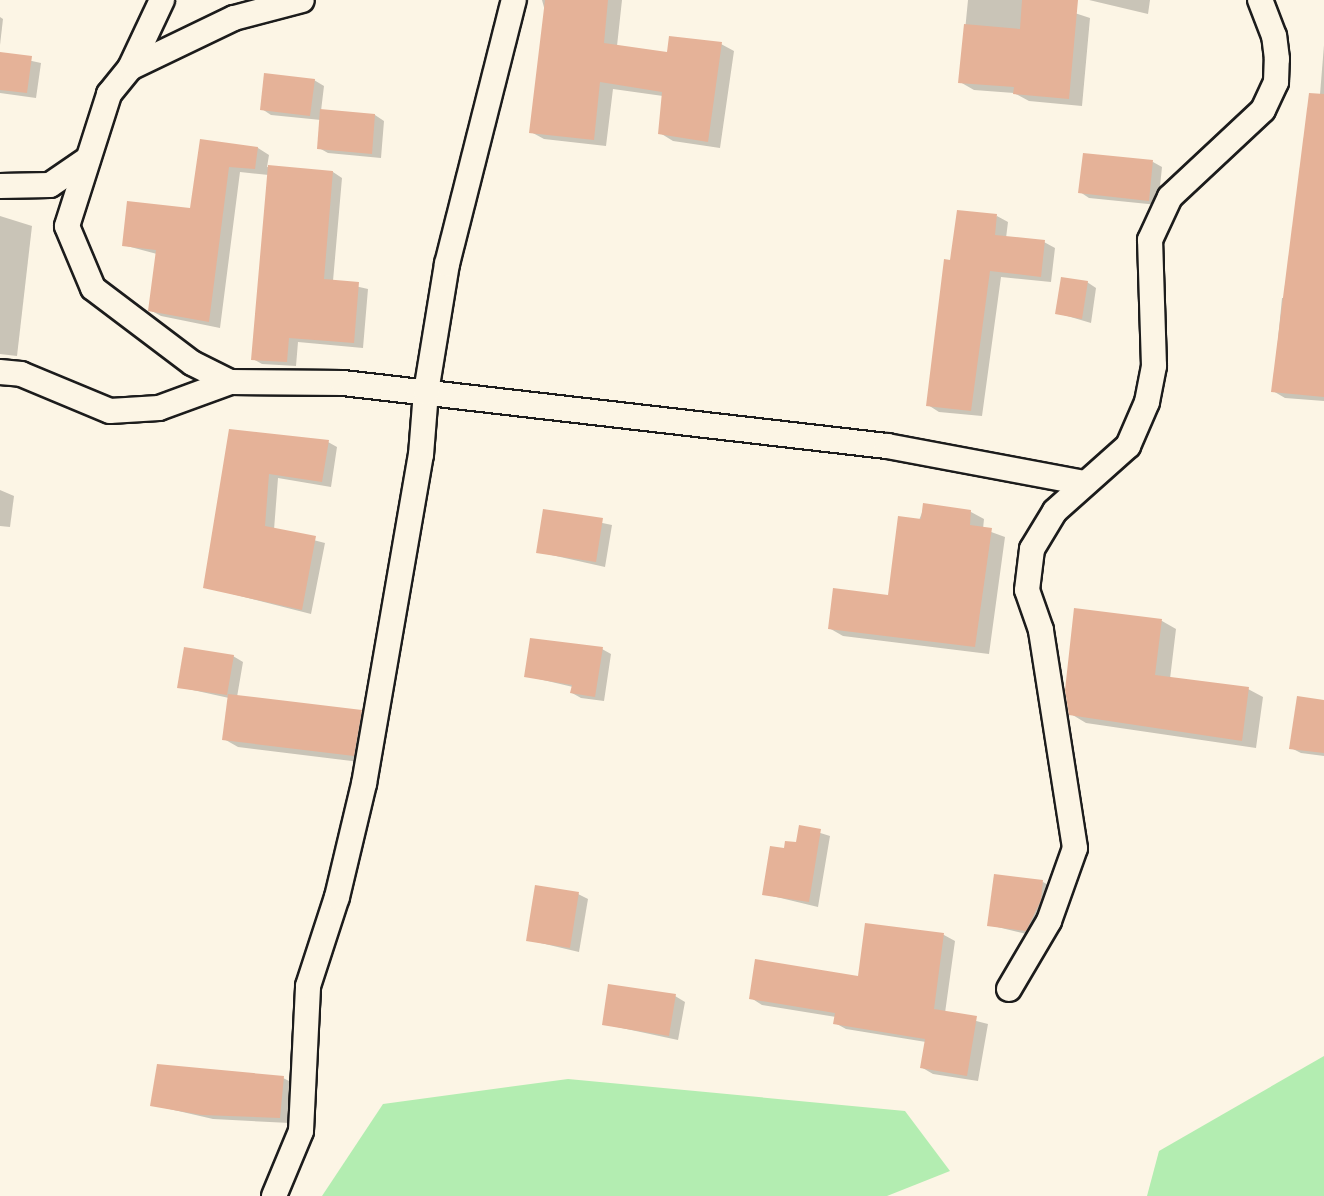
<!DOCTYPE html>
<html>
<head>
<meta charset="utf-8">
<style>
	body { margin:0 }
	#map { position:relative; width:1324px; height:1196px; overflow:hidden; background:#fcf5e5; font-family:"Shantell Sans",sans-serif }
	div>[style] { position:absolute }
	.green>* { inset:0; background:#b3edb1 }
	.shadow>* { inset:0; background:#0003 }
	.building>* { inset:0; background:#e5b298 }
	.roads { filter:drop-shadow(2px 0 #1c1c1c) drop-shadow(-2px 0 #1c1c1c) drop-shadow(0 2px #1c1c1c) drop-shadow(0 -2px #1c1c1c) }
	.minor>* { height:24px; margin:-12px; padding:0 12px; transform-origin:12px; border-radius:12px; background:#fcf5e5 }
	span { translate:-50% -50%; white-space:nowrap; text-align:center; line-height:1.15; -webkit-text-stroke:6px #fcf5e5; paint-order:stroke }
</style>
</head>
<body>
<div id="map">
	<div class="green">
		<i style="clip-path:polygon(1324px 1056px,1324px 1196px,1147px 1196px,1159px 1151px)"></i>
		<i style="clip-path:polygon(568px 1079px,905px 1111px,950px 1171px,887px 1196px,322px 1196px,383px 1104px)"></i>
	</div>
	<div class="shadow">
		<i style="clip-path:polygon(542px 0,622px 0,617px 46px,669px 54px,721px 44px,734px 51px,720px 148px,673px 141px,660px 133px,663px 96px,613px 89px,606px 146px,544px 139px,531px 132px,545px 11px)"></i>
		<i style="clip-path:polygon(968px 0,1035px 0,1090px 18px,1082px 106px,1029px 101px,1014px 93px,974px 90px,960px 82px)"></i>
		<i style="clip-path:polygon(1089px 0,1150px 0,1148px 14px)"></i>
		<i style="clip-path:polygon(0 17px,3px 19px,0 45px)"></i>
		<i style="clip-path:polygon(1324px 45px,1324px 178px,1318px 119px)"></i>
		<i style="clip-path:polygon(0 54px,41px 63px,36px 98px,0 93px)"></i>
		<i style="clip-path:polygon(314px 80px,324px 86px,321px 111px,375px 115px,384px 121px,381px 158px,328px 153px,319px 148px,321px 120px,271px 115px,262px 109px)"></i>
		<i style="clip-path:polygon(202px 141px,258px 148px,269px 155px,267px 167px,333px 172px,342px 178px,333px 281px,368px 289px,363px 348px,298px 342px,296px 366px,262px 364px,253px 359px,269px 175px,240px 172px,220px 328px,161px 316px,150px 310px,157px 254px,123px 245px,192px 210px)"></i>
		<i style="clip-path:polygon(1153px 162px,1162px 167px,1158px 205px,1089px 198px,1080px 192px)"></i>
		<i style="clip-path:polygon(0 216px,32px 226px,17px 356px,0 354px)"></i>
		<i style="clip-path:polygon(997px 216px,1008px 222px,1006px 238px,1044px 242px,1055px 248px,1051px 282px,1001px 277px,982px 416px,939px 412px,928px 405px,952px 262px)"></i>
		<i style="clip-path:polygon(1324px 220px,1324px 401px,1285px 398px,1273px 391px,1282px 298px,1287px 298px)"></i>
		<i style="clip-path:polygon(1087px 282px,1096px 288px,1091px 323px,1057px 313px)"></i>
		<i style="clip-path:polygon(230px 431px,328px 442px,337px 447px,331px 487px,278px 478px,274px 530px,325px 543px,311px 614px,205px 587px)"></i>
		<i style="clip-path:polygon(0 490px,14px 496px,10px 527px,0 526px)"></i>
		<i style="clip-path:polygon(925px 505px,971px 512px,984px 519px,983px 529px,1005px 537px,989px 654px,843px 636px,829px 628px,889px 597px)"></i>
		<i style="clip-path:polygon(545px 511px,612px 525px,605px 567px,538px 552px)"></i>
		<i style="clip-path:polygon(1075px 610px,1162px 621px,1176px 629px,1170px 679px,1248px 689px,1263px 697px,1256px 748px,1086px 723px,1071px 714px)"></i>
		<i style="clip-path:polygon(602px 649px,611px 654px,604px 701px,581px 698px,572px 693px,573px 687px,526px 676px)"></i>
		<i style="clip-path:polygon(233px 656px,243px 662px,237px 697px,361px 712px,375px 720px,368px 763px,238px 747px,224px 739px,229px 698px,179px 687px)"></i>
		<i style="clip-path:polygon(1324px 702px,1324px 756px,1301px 753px,1291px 748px)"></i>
		<i style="clip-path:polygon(801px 827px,830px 836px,818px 907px,764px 894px,785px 850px,798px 844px)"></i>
		<i style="clip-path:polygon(1043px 882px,1052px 887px,1035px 936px,989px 925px)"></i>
		<i style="clip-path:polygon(578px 894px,588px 899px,579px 952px,528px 940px)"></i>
		<i style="clip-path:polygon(867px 925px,944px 935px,955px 941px,945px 1013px,988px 1024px,978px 1081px,933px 1074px,921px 1067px,926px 1042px,846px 1029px,835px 1023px,836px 1017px,762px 1005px,751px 998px,859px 978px)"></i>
		<i style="clip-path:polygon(675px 996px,685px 1002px,678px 1040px,603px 1024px)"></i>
		<i style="clip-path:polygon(283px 1078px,293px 1083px,290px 1123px,213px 1119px,152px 1105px)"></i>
	</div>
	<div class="building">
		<i style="clip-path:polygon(545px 0,608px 0,604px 43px,667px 52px,669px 36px,722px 42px,708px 142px,658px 134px,662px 92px,600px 82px,594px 140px,529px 133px)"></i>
		<i style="clip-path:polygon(1022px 0,1078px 0,1069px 99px,1013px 94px,1014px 87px,958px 83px,964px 24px,1020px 29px)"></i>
		<i style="clip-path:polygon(0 52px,32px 56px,27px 93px,0 90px)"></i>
		<i style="clip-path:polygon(264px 73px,315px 79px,310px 116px,260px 110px)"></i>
		<i style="clip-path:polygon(1309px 93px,1324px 94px,1324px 397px,1271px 392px)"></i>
		<i style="clip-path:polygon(320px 109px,375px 114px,372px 154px,317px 149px)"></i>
		<i style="clip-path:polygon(200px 139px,258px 147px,255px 169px,229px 167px,209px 322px,148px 311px,156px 250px,122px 246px,127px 201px,190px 208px)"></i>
		<i style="clip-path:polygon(1083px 153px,1153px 160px,1149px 201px,1078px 193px)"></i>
		<i style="clip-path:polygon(268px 165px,333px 171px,324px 279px,359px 282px,354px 343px,289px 338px,287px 362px,251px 360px)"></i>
		<i style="clip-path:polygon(957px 210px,997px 214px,995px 235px,1045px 240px,1041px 277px,990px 271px,971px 411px,926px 406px,944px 259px,950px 260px)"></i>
		<i style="clip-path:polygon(1061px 277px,1088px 281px,1082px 319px,1055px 314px)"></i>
		<i style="clip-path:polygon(229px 429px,329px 440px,322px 482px,269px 474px,265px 526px,316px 536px,302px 610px,203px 588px)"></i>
		<i style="clip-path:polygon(923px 503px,971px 510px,970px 525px,992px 528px,975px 647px,828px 629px,833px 588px,888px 595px,898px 516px,921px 519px)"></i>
		<i style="clip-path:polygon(543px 509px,603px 518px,596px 562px,536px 553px)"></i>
		<i style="clip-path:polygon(1074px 608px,1162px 619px,1155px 675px,1249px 687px,1242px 741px,1069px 715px,1065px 690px)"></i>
		<i style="clip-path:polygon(530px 638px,603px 647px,595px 697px,570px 693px,572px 685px,524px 677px)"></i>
		<i style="clip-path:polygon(184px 647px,234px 655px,227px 695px,177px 688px)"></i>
		<i style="clip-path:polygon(228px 694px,362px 710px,354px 756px,222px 740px)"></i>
		<i style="clip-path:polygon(1297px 696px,1324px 700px,1324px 753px,1289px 749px)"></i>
		<i style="clip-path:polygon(799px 825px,821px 829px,809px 902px,762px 895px,770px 846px,784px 848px,785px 841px,796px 842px)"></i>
		<i style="clip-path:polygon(994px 874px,1043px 880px,1041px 900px,1026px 931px,987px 926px)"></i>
		<i style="clip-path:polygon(535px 885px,579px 892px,570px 948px,526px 941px)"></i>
		<i style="clip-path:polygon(865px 923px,944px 933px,934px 1009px,977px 1016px,967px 1076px,920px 1068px,925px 1039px,833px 1024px,835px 1013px,749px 999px,755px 959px,858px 976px)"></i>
		<i style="clip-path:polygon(608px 984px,676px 994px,669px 1036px,602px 1025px)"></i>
		<i style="clip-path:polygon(157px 1064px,284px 1076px,280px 1118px,202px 1115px,150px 1106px)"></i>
	</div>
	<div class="roads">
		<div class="minor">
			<i style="left:130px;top:68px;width:75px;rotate:-64.8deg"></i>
			<i style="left:0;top:186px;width:50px;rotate:-1.1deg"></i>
			<i style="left:50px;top:185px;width:46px;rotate:-34.4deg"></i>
			<i style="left:0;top:372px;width:21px;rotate:5deg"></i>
			<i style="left:21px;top:374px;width:96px;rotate:22.6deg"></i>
			<i style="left:110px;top:411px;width:49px;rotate:-3.5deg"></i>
			<i style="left:159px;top:408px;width:76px;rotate:-20.1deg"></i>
			<i style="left:230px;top:382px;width:113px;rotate:0.5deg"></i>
			<i style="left:343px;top:383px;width:548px;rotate:6.61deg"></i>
			<i style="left:887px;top:446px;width:201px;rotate:10.6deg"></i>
			<i style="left:230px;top:382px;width:42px;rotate:-153.4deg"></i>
			<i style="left:192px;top:363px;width:124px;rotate:-142.9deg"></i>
			<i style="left:93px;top:288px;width:67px;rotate:-112.8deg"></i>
			<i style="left:67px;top:226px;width:139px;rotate:-72.3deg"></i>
			<i style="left:109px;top:94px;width:33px;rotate:-51deg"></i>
			<i style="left:130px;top:68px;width:115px;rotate:-25.7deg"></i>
			<i style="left:234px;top:18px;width:70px;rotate:-14.8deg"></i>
			<i style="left:1009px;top:989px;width:79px;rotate:-59.5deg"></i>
			<i style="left:1049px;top:921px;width:77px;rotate:-70.4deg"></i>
			<i style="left:1075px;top:848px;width:221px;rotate:-98.9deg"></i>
			<i style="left:1041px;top:630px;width:42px;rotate:-109.3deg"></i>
			<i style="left:1027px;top:590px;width:41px;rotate:-83deg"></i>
			<i style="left:1032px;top:549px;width:44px;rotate:-58.8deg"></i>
			<i style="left:1055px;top:511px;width:98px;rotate:-41.7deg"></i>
			<i style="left:1128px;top:446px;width:48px;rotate:-66.6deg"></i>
			<i style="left:1147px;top:402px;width:37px;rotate:-79deg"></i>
			<i style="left:1154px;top:366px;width:126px;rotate:-91.8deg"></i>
			<i style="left:1150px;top:240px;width:47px;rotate:-65.1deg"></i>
			<i style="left:1170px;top:197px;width:127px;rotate:-43.1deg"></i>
			<i style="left:1263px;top:110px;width:31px;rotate:-65deg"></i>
			<i style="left:1276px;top:82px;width:23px;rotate:-88deg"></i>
			<i style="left:1277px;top:59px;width:23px;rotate:-97deg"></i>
			<i style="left:1274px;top:36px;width:39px;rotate:-111deg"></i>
			<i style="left:274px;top:1196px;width:70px;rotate:-67.4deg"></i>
			<i style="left:301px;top:1131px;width:145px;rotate:-87.2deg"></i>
			<i style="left:308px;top:986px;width:94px;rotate:-72deg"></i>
			<i style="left:337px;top:897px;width:116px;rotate:-76.6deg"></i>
			<i style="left:364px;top:784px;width:334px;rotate:-80.2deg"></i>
			<i style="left:421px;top:455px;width:63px;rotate:-85.5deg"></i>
			<i style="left:426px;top:392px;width:130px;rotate:-80.7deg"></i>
			<i style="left:447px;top:264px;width:272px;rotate:-75.8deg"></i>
		</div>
	</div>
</div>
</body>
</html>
